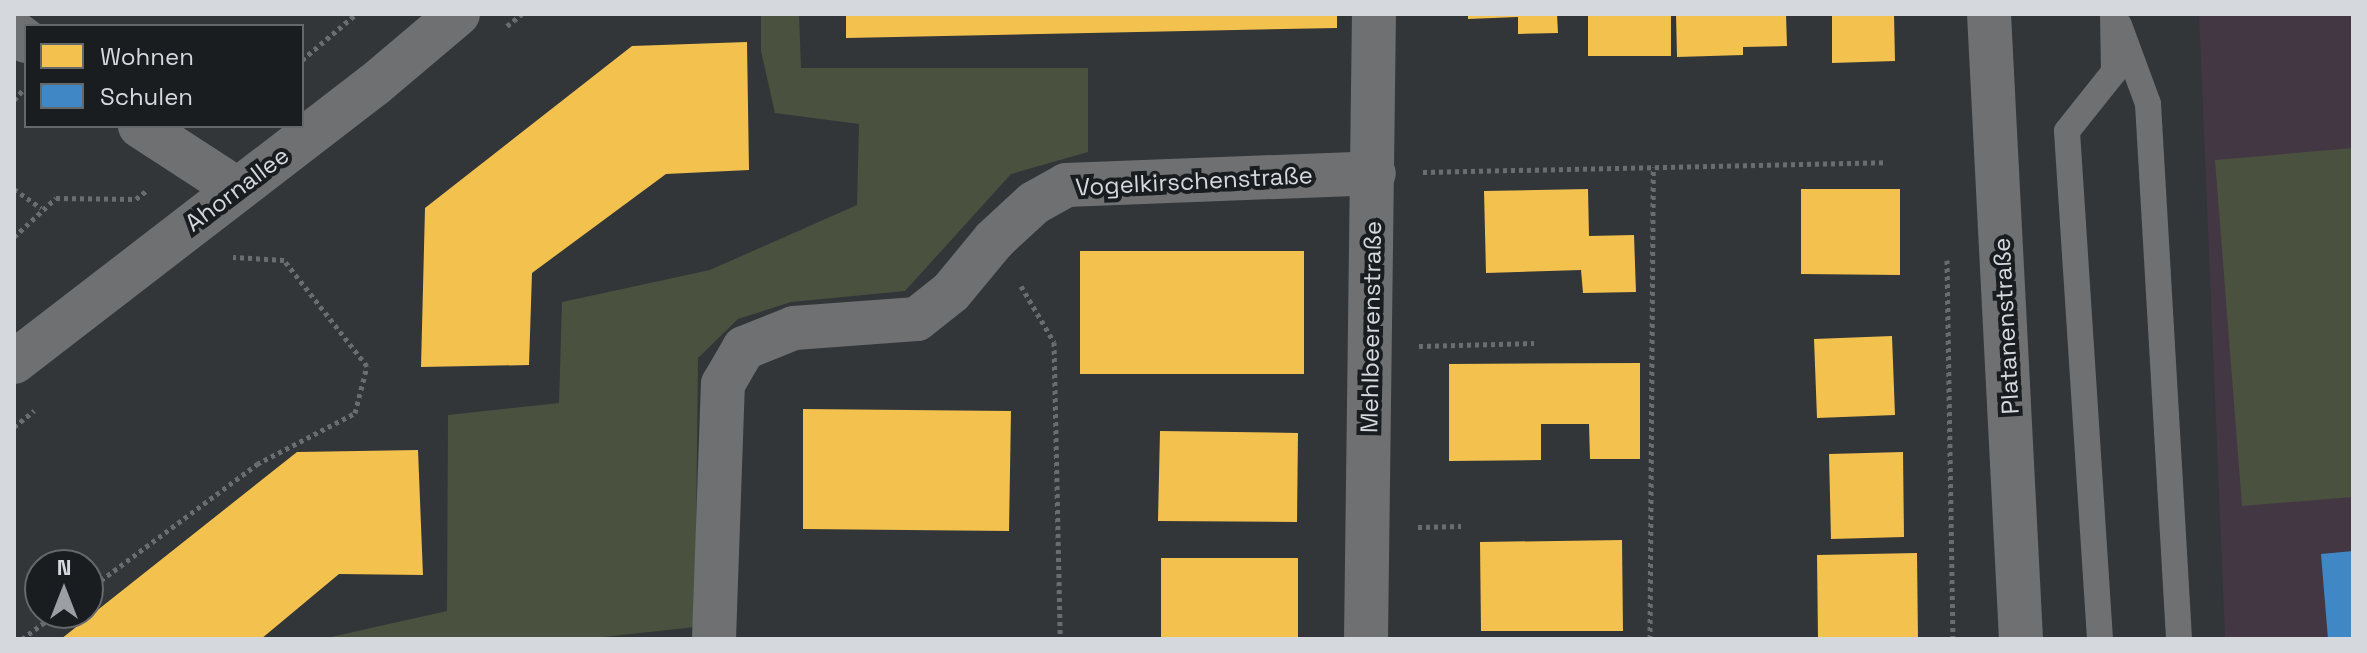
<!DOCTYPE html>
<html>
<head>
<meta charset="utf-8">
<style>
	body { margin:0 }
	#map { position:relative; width:2367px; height:653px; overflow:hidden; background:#323639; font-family:"Space Grotesk",sans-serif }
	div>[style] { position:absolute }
	.education>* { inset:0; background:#423743 }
	.green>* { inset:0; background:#4a513f }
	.homes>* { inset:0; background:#f2c14e }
	.schools>* { inset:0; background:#3f88c5 }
	.path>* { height:5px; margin-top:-2.5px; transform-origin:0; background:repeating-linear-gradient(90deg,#696d6f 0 4px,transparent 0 8px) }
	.lane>* { height:26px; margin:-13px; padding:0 13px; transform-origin:13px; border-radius:13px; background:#6e7072 }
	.street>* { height:44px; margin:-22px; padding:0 22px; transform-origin:22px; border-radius:22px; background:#6e7072 }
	span { translate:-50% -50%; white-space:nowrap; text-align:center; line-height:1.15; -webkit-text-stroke:8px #1a1d1f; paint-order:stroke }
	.street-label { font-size:24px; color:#d5d9dd }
	.frame { position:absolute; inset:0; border:16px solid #d5d9dd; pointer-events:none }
	.legend { position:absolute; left:24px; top:24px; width:280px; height:104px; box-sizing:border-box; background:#1a1d1f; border:2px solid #65686b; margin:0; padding:10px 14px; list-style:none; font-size:24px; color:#d5d9dd }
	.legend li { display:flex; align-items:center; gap:16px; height:40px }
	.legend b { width:40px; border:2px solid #65686b }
	.north { position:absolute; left:24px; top:549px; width:80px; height:80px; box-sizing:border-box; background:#1a1d1f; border:2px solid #65686b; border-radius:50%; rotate:0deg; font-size:22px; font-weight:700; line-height:32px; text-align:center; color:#d5d9dd }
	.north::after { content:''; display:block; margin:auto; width:28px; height:36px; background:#9ca0a4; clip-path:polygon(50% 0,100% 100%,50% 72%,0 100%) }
</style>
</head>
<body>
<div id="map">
	<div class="education">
		<i style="clip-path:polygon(2199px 14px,2353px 14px,2353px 639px,2225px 639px)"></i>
	</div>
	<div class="green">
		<i style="clip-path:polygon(761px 14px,799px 14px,801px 68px,1088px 68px,1088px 152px,1011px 174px,905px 291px,791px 302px,738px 319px,698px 358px,695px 627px,585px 639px,322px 639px,447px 611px,448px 415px,559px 403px,562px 302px,710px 270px,857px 205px,859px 124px,775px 113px,761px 51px)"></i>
		<i style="clip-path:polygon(2353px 148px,2353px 497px,2242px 506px,2215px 160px)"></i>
	</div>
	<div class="homes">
		<i style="clip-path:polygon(846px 14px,1337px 14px,1337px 28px,846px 38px)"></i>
		<i style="clip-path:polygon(1468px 14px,1557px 14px,1558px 33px,1518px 34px,1518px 17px,1468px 19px)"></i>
		<i style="clip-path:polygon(1588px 14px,1671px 14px,1671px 56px,1588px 56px)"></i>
		<i style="clip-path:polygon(1676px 14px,1786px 14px,1787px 46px,1743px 47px,1743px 55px,1677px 57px)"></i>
		<i style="clip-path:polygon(1832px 14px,1894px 14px,1895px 61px,1832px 63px)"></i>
		<i style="clip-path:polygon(747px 42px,749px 170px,666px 174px,532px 273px,529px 365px,421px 367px,425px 208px,632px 46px)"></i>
		<i style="clip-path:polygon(1588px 189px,1589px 236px,1634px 235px,1636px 292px,1583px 293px,1581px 270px,1486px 273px,1484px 191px)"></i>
		<i style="clip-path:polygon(1801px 189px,1900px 189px,1900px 275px,1801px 274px)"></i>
		<i style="clip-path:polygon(1080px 251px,1304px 251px,1304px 374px,1080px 374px)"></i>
		<i style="clip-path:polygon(1892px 336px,1895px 415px,1817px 418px,1814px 339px)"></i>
		<i style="clip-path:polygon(1640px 363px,1640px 459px,1590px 459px,1589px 424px,1541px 424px,1541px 460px,1449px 461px,1449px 364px)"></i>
		<i style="clip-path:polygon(803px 409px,1011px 411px,1009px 531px,803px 529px)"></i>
		<i style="clip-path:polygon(1160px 431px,1298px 433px,1297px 522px,1158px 521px)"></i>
		<i style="clip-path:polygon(418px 450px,423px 575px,339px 574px,261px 639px,61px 639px,297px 452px)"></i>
		<i style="clip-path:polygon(1903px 452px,1904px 537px,1831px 539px,1829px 454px)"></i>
		<i style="clip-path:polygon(1622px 540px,1623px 631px,1481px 631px,1480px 542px)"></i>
		<i style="clip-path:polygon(1917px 553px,1918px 639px,1818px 639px,1817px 555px)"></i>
		<i style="clip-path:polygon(1161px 558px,1298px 558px,1298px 639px,1161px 639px)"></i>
	</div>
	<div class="schools">
		<i style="clip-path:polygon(2353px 551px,2353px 639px,2328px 639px,2321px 554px)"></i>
	</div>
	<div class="path">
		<i style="left:507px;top:26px;width:19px;rotate:-39deg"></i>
		<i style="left:302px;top:60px;width:71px;rotate:-40.4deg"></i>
		<i style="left:14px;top:100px;width:15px;rotate:-48deg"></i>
		<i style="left:1423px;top:172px;width:463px;rotate:-1.2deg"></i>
		<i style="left:14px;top:189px;width:33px;rotate:35deg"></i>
		<i style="left:14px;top:237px;width:57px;rotate:-42.9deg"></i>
		<i style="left:56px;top:198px;width:80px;rotate:0.7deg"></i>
		<i style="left:136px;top:199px;width:13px;rotate:-39deg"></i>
		<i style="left:1947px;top:260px;width:379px;rotate:89.1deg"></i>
		<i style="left:1021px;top:286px;width:65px;rotate:59.5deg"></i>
		<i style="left:1054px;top:342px;width:297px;rotate:88.8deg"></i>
		<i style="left:1419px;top:346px;width:115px;rotate:-1.5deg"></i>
		<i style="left:14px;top:427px;width:26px;rotate:-39deg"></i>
		<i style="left:1418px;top:527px;width:43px;rotate:-1.3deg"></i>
		<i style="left:88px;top:590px;width:211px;rotate:-36.7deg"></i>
		<i style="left:257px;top:464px;width:110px;rotate:-27.5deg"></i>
		<i style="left:355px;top:413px;width:49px;rotate:-75.7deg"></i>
		<i style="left:367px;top:366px;width:135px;rotate:-128.1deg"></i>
		<i style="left:284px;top:260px;width:51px;rotate:-176.6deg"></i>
		<i style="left:22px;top:639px;width:44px;rotate:-36.6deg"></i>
		<i style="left:1650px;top:639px;width:472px;rotate:-89.6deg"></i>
	</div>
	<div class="lane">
		<i style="left:2119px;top:25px;width:84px;rotate:69.8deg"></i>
		<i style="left:2148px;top:104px;width:536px;rotate:86.68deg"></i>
		<i style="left:2100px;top:639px;width:509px;rotate:-93.72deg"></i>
		<i style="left:2067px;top:131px;width:75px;rotate:-51.5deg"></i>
		<i style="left:2114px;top:72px;width:58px;rotate:-91deg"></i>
	</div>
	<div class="street">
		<i style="left:1989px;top:14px;width:626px;rotate:87.07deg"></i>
		<i style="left:14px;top:32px;width:15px;rotate:37deg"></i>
		<i style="left:140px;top:126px;width:116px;rotate:33deg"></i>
		<i style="left:14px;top:362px;width:454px;rotate:-37.6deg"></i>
		<i style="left:374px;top:85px;width:110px;rotate:-40.2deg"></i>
		<i style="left:714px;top:639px;width:255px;rotate:-88deg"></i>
		<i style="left:723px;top:384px;width:42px;rotate:-59.7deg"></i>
		<i style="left:744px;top:348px;width:54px;rotate:-21.8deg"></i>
		<i style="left:794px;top:328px;width:123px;rotate:-4.2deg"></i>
		<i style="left:917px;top:319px;width:43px;rotate:-38.5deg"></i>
		<i style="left:951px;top:292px;width:67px;rotate:-50.4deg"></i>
		<i style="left:994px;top:240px;width:54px;rotate:-42.8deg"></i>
		<i style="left:1034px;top:203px;width:37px;rotate:-29deg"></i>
		<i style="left:1066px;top:185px;width:308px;rotate:-2.2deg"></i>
		<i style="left:1366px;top:639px;width:625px;rotate:-89.27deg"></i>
	</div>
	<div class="street-label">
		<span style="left:1194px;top:181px;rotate:-3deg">Vogelkirschenstraße</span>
		<span style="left:237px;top:189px;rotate:-37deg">Ahornallee</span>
		<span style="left:2006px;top:326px;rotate:-93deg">Platanenstraße</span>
		<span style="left:1371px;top:327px;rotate:-89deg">Mehlbeerenstraße</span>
	</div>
	<div class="frame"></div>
	<ul class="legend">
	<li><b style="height:22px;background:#f2c14e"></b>Wohnen</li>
	<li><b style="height:22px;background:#3f88c5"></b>Schulen</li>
	</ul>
	<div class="north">N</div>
</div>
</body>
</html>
